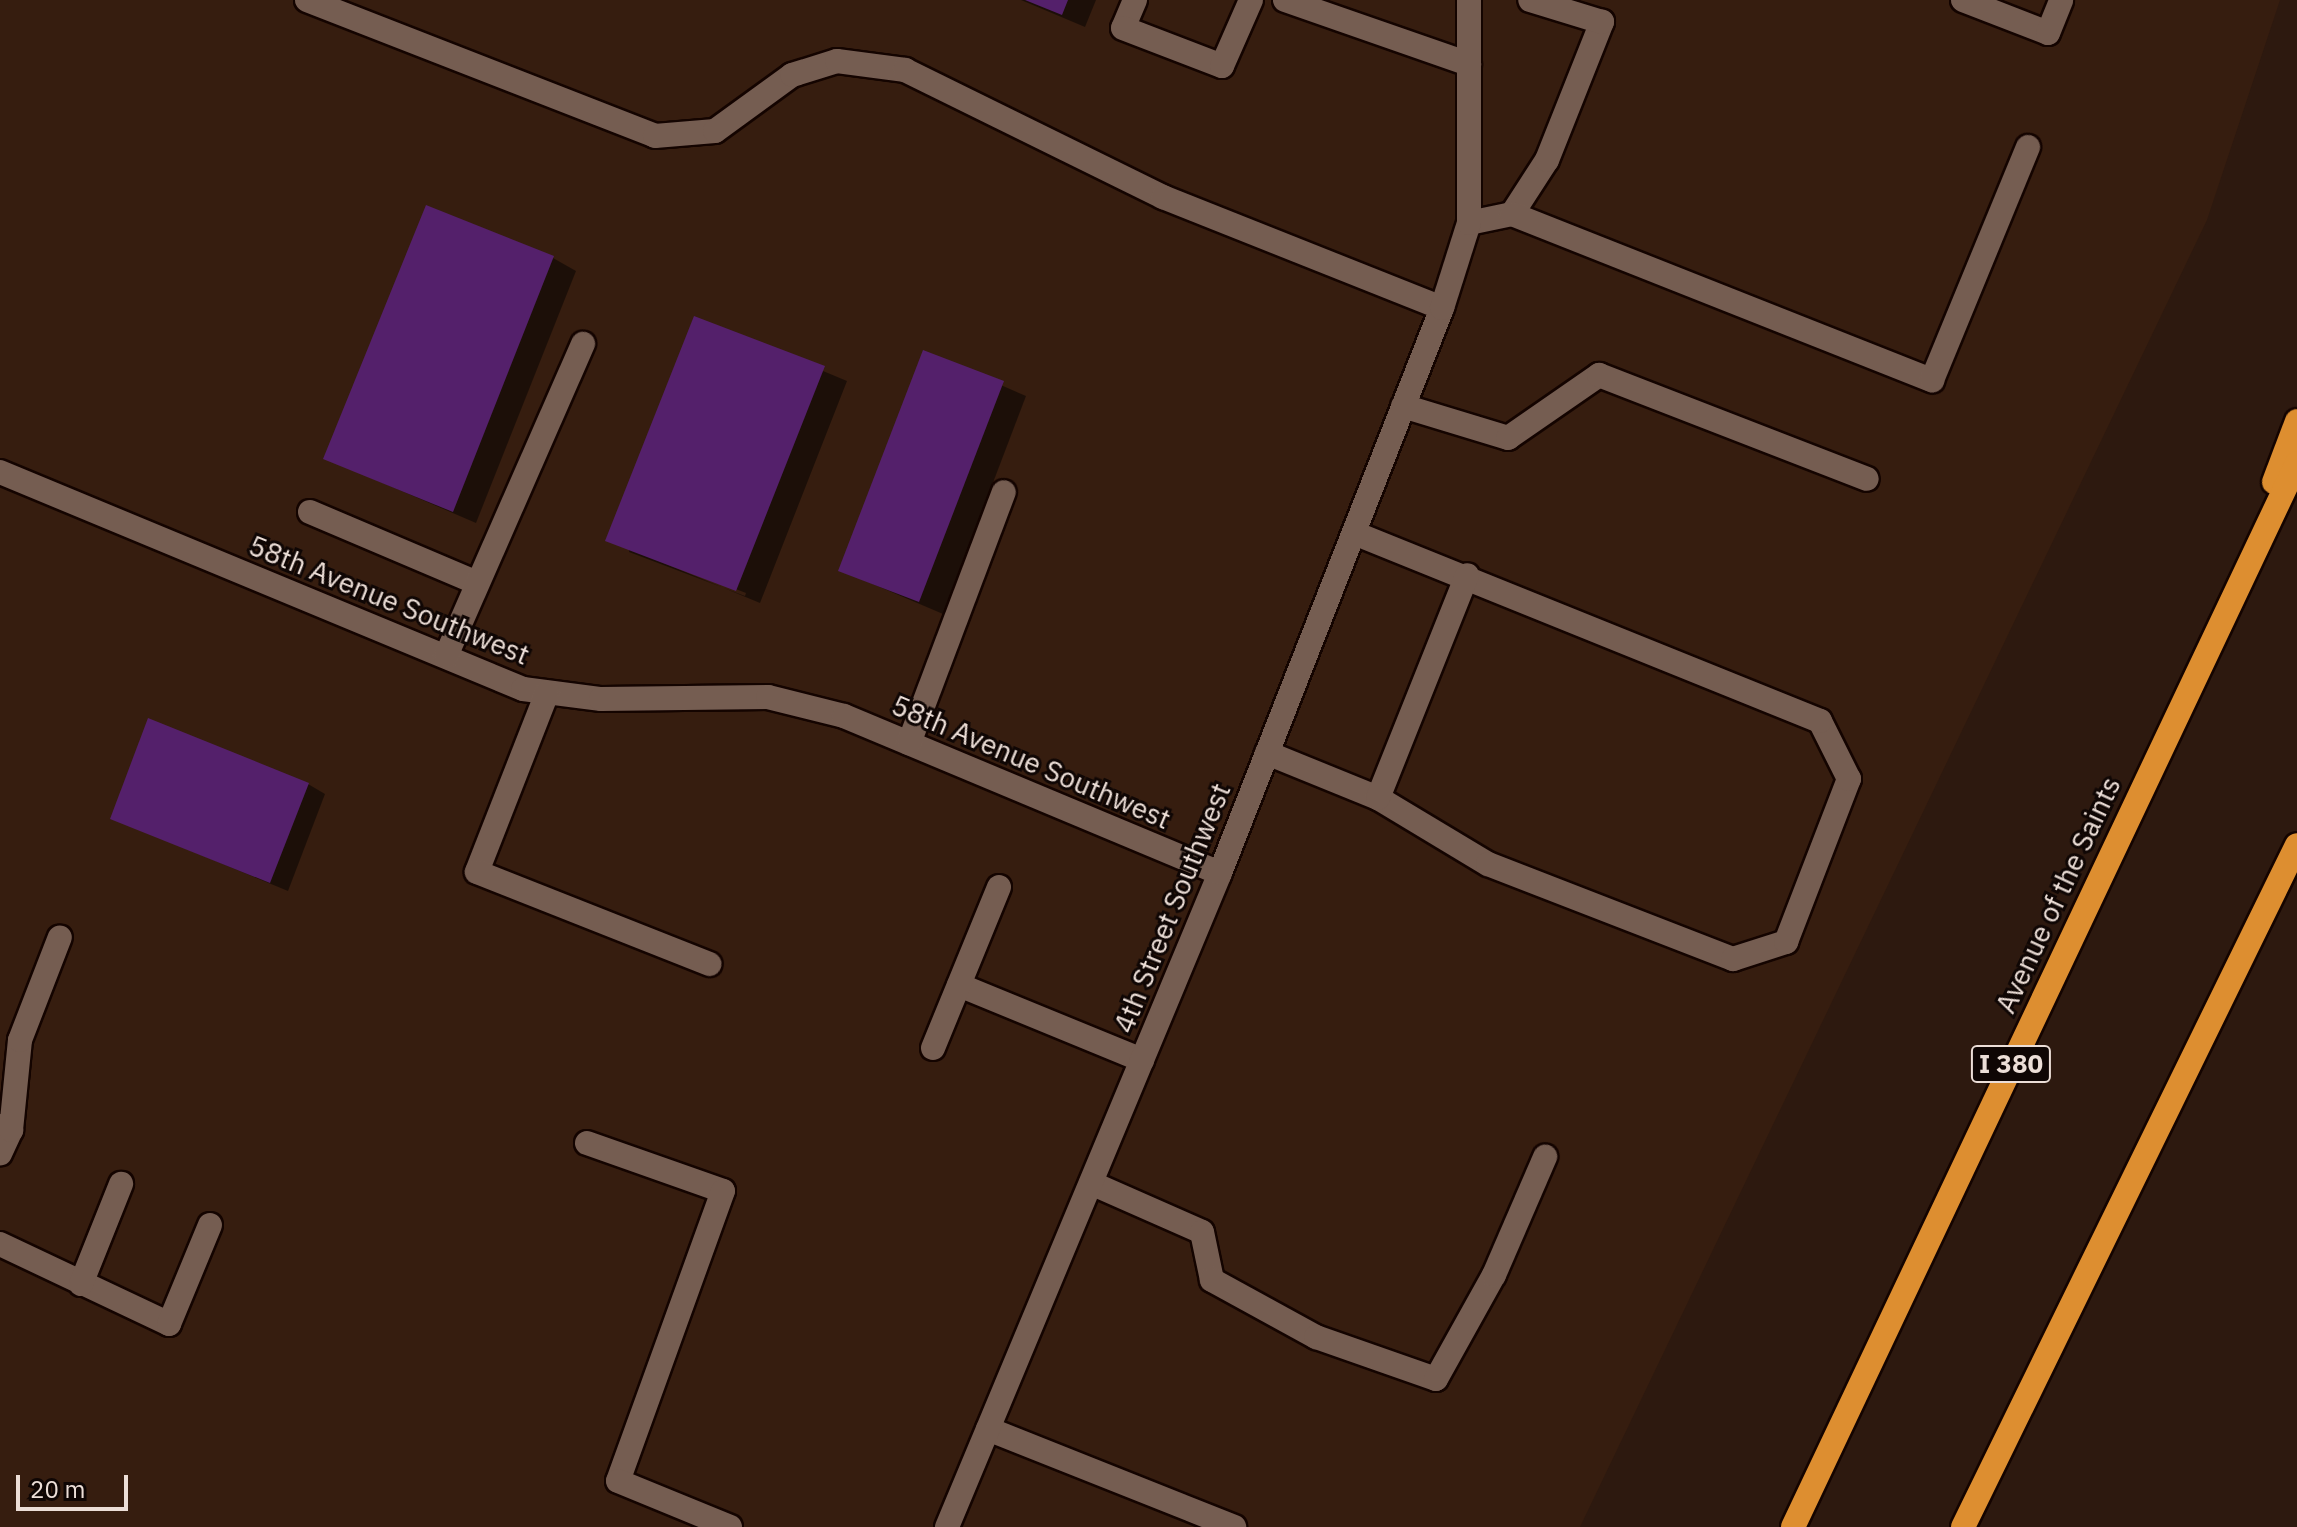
<!DOCTYPE html>
<html>
<head>
<meta charset="utf-8">
<style>
	body { margin:0 }
	#map { position:relative; width:2297px; height:1527px; overflow:hidden; background:#2d190f; font-family:"IBM Plex Sans",sans-serif }
	div>[style] { position:absolute }
	.built>* { inset:0; background:#361d0f }
	.shadow>* { inset:0; background:#0007 }
	.building>* { inset:0; background:#54206b }
	.roads { filter:drop-shadow(2px 0 #140400) drop-shadow(-2px 0 #140400) drop-shadow(0 2px #140400) drop-shadow(0 -2px #140400) }
	.minor>* { height:24px; margin:-12px; padding:0 12px; transform-origin:12px; border-radius:12px; background:#755d51 }
	.highway>* { height:24px; margin:-12px; padding:0 12px; transform-origin:12px; border-radius:12px; background:#dd8e30 }
	span { translate:-50% -50%; white-space:nowrap; text-align:center; line-height:1.15; -webkit-text-stroke:6px #0f0604; paint-order:stroke }
	.shield-label span { padding:2px 6px; background:#0f0604; border:2px solid; border-radius:6px; -webkit-text-stroke-width:0 }
	.shield-label { font-size:26px; color:#ecded7; font-weight:700 }
	.street-label { font-size:28px; color:#ecded7 }
	.scale { position:absolute; left:16px; top:1475px; width:112px; height:36px; box-sizing:border-box; border:4px solid #ecded7; border-top:0; padding-left:10px; font-size:24px; line-height:28px; white-space:nowrap; color:#ecded7; -webkit-text-stroke:6px #0f0604; paint-order:stroke }
</style>
</head>
<body>
<div id="map">
	<div class="built">
		<i style="clip-path:polygon(0 0,2280px 0,2207px 220px,1580px 1527px,0 1527px)"></i>
	</div>
	<div class="shadow">
		<i style="clip-path:polygon(1021px 0,1096px 0,1085px 27px)"></i>
		<i style="clip-path:polygon(553px 258px,576px 271px,476px 523px,325px 458px)"></i>
		<i style="clip-path:polygon(evenodd,696px 318px,847px 381px,760px 603px,608px 540px,696px 318px,629px 548px,746px 593px,745px 596px,629px 552px,629px 548px)"></i>
		<i style="clip-path:polygon(924px 352px,1026px 396px,943px 614px,840px 570px)"></i>
		<i style="clip-path:polygon(308px 784px,325px 794px,288px 891px,112px 818px)"></i>
	</div>
	<div class="building">
		<i style="clip-path:polygon(1025px 0,1068px 0,1062px 15px)"></i>
		<i style="clip-path:polygon(426px 205px,554px 256px,453px 512px,323px 459px)"></i>
		<i style="clip-path:polygon(694px 316px,825px 366px,736px 591px,605px 541px)"></i>
		<i style="clip-path:polygon(923px 350px,1004px 381px,919px 602px,838px 571px)"></i>
		<i style="clip-path:polygon(148px 718px,309px 783px,270px 883px,110px 819px)"></i>
	</div>
	<div class="roads">
		<div class="minor">
			<i style="left:307px;top:0;width:374px;rotate:21.3deg"></i>
			<i style="left:655px;top:136px;width:60px;rotate:-4.8deg"></i>
			<i style="left:715px;top:131px;width:95px;rotate:-36deg"></i>
			<i style="left:792px;top:75px;width:47px;rotate:-17.3deg"></i>
			<i style="left:837px;top:61px;width:69px;rotate:7.5deg"></i>
			<i style="left:905px;top:70px;width:288px;rotate:26.2deg"></i>
			<i style="left:1163px;top:197px;width:300px;rotate:21.7deg"></i>
			<i style="left:1135px;top:0;width:30px;rotate:113deg"></i>
			<i style="left:1123px;top:28px;width:106px;rotate:21deg"></i>
			<i style="left:1222px;top:66px;width:72px;rotate:-66.3deg"></i>
			<i style="left:1285px;top:0;width:195px;rotate:19.2deg"></i>
			<i style="left:1963px;top:0;width:91px;rotate:21.2deg"></i>
			<i style="left:2048px;top:33px;width:35px;rotate:-68deg"></i>
			<i style="left:1512px;top:214px;width:64px;rotate:-57.1deg"></i>
			<i style="left:1547px;top:160px;width:149px;rotate:-68.3deg"></i>
			<i style="left:1602px;top:22px;width:75px;rotate:-163deg"></i>
			<i style="left:1469px;top:223px;width:44px;rotate:-11.8deg"></i>
			<i style="left:1512px;top:214px;width:452px;rotate:21.6deg"></i>
			<i style="left:1932px;top:380px;width:252px;rotate:-67.6deg"></i>
			<i style="left:1403px;top:406px;width:110px;rotate:16.9deg"></i>
			<i style="left:1508px;top:438px;width:111px;rotate:-34.7deg"></i>
			<i style="left:1599px;top:375px;width:287px;rotate:21.2deg"></i>
			<i style="left:0;top:472px;width:566px;rotate:22.53deg"></i>
			<i style="left:523px;top:689px;width:79px;rotate:7.3deg"></i>
			<i style="left:601px;top:699px;width:167px;rotate:-0.7deg"></i>
			<i style="left:768px;top:697px;width:78px;rotate:14deg"></i>
			<i style="left:844px;top:716px;width:407px;rotate:22.7deg"></i>
			<i style="left:310px;top:512px;width:181px;rotate:23deg"></i>
			<i style="left:446px;top:656px;width:341px;rotate:-66.3deg"></i>
			<i style="left:547px;top:693px;width:192px;rotate:111.4deg"></i>
			<i style="left:477px;top:872px;width:250px;rotate:21.6deg"></i>
			<i style="left:909px;top:743px;width:268px;rotate:-69.3deg"></i>
			<i style="left:1267px;top:753px;width:120px;rotate:22.1deg"></i>
			<i style="left:1378px;top:798px;width:128px;rotate:31deg"></i>
			<i style="left:1488px;top:864px;width:263px;rotate:21.2deg"></i>
			<i style="left:1733px;top:959px;width:56px;rotate:-17.8deg"></i>
			<i style="left:1786px;top:942px;width:175px;rotate:-68.9deg"></i>
			<i style="left:1849px;top:779px;width:65px;rotate:-116.6deg"></i>
			<i style="left:1820px;top:721px;width:502px;rotate:-158.03deg"></i>
			<i style="left:1378px;top:798px;width:240px;rotate:-68.2deg"></i>
			<i style="left:959px;top:985px;width:198px;rotate:22.3deg"></i>
			<i style="left:933px;top:1048px;width:174px;rotate:-67.7deg"></i>
			<i style="left:0;top:1126px;width:12px;rotate:20deg"></i>
			<i style="left:11px;top:1130px;width:26px;rotate:115deg"></i>
			<i style="left:11px;top:1130px;width:90px;rotate:-84.3deg"></i>
			<i style="left:20px;top:1040px;width:110px;rotate:-68.8deg"></i>
			<i style="left:587px;top:1143px;width:144px;rotate:19.4deg"></i>
			<i style="left:723px;top:1191px;width:308px;rotate:109.9deg"></i>
			<i style="left:618px;top:1481px;width:121px;rotate:22.3deg"></i>
			<i style="left:1091px;top:1183px;width:121px;rotate:23.8deg"></i>
			<i style="left:1202px;top:1232px;width:49px;rotate:78.2deg"></i>
			<i style="left:1212px;top:1280px;width:119px;rotate:28.7deg"></i>
			<i style="left:1316px;top:1337px;width:127px;rotate:19.3deg"></i>
			<i style="left:1436px;top:1379px;width:119px;rotate:-60.9deg"></i>
			<i style="left:1494px;top:1275px;width:129px;rotate:-66.6deg"></i>
			<i style="left:0;top:1244px;width:187px;rotate:25.3deg"></i>
			<i style="left:169px;top:1324px;width:107px;rotate:-67.5deg"></i>
			<i style="left:81px;top:1284px;width:108px;rotate:-68.2deg"></i>
			<i style="left:988px;top:1429px;width:265px;rotate:21.7deg"></i>
			<i style="left:947px;top:1527px;width:709px;rotate:-67.34deg"></i>
			<i style="left:1220px;top:873px;width:607px;rotate:-68.55deg"></i>
			<i style="left:1442px;top:308px;width:89px;rotate:-72.4deg"></i>
			<i style="left:1469px;top:223px;width:223px;rotate:-90deg"></i>
		</div>
		<div class="highway">
			<i style="left:2274px;top:482px;width:65px;rotate:-69.3deg"></i>
			<i style="left:1793px;top:1527px;width:1177px;rotate:-64.65deg"></i>
			<i style="left:1963px;top:1527px;width:759px;rotate:-63.91deg"></i>
		</div>
	</div>
	<div class="shield-label">
		<span style="left:2011px;top:1064px">I 380</span>
	</div>
	<div class="street-label">
		<span style="left:389px;top:600px;rotate:22deg">58th Avenue Southwest</span>
		<span style="left:1031px;top:762px;rotate:23deg">58th Avenue Southwest</span>
		<span style="left:2058px;top:895px;rotate:-65deg">Avenue of the Saints</span>
		<span style="left:1172px;top:908px;rotate:-68deg">4th Street Southwest</span>
	</div>
	<div class="scale">20 m</div>
</div>
</body>
</html>
